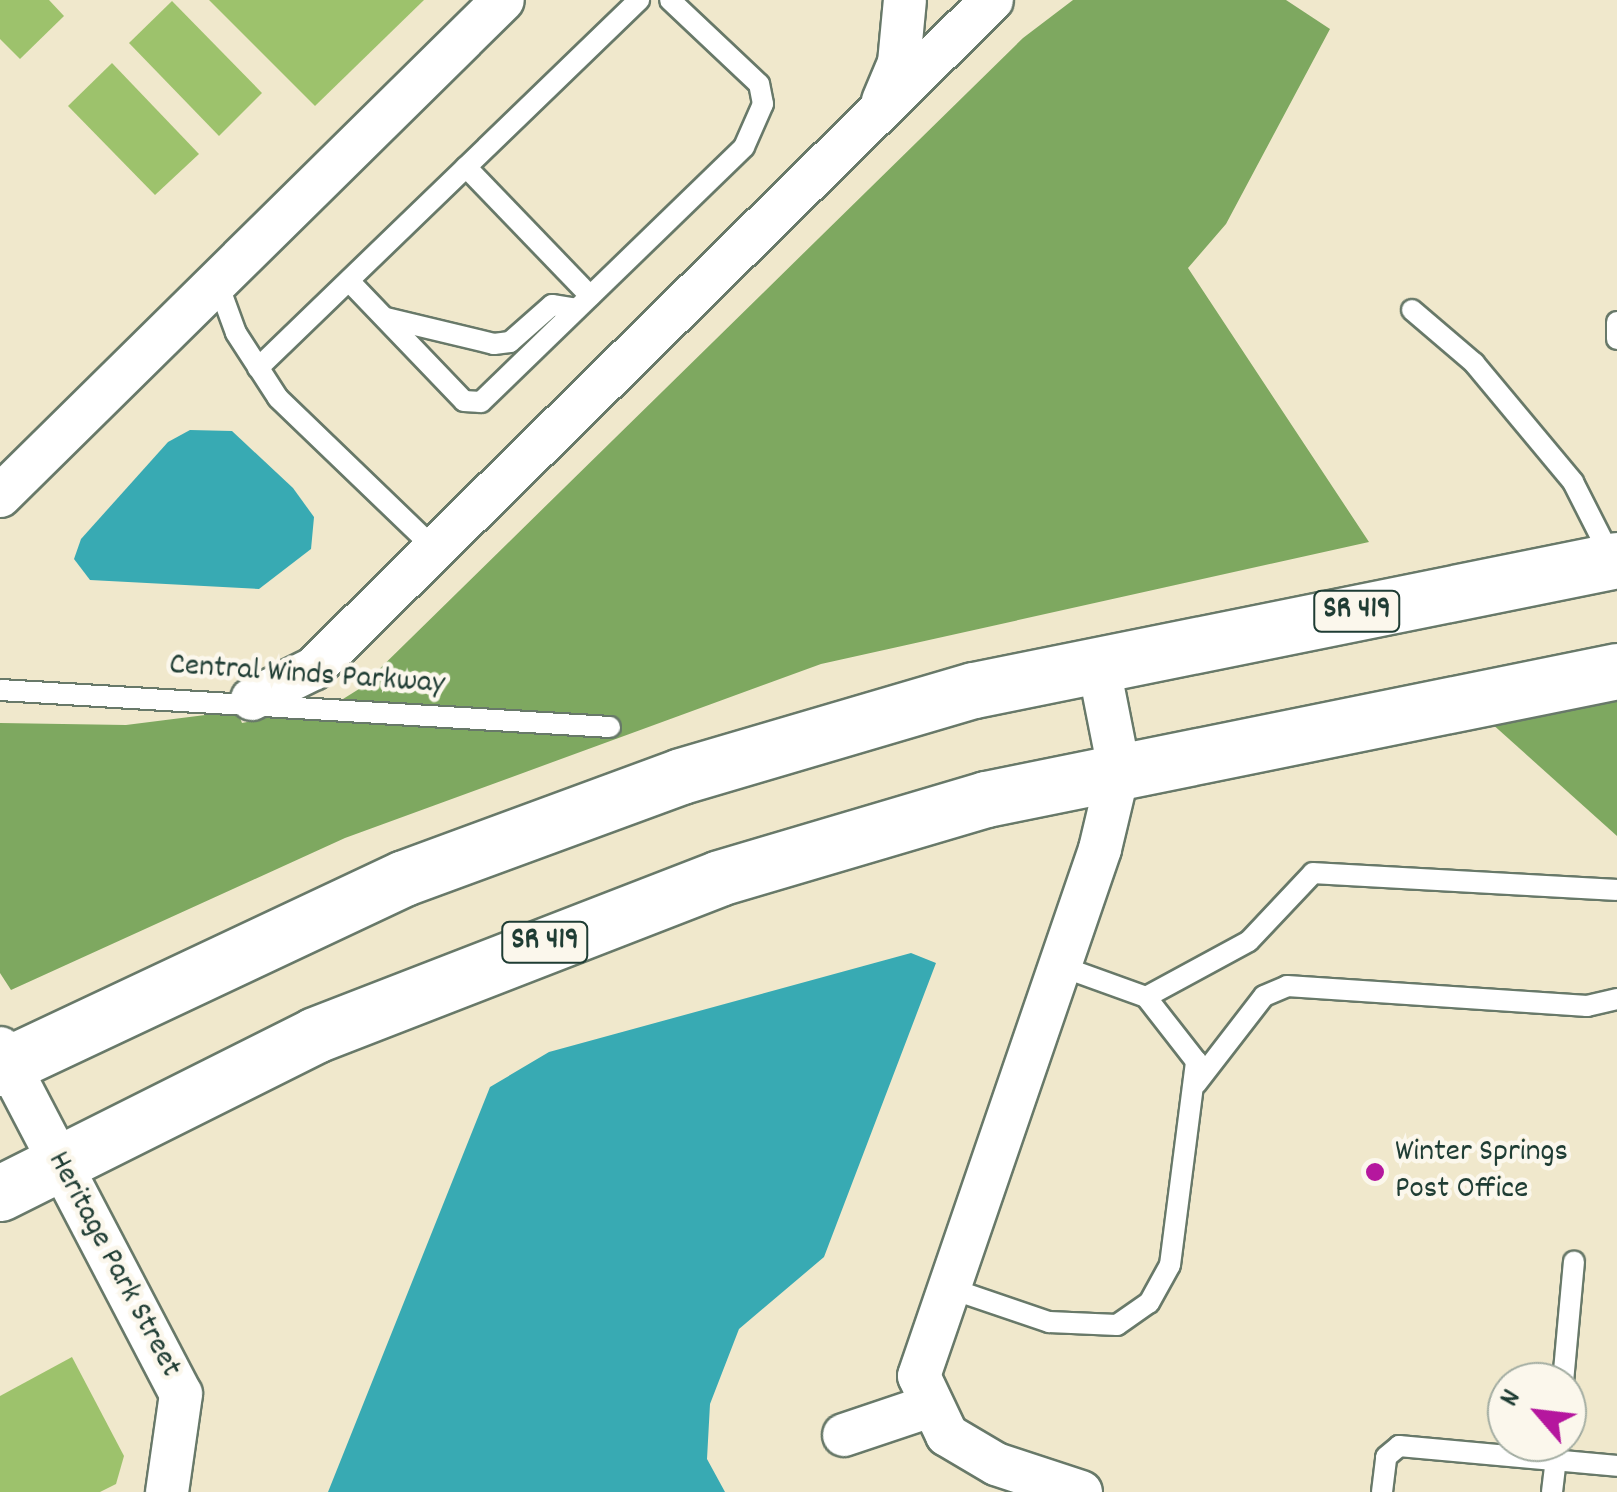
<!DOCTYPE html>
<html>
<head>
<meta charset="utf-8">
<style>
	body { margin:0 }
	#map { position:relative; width:1617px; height:1492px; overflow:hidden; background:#f0e8cc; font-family:Dekko,sans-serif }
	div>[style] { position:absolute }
	.green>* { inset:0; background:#9dc26c }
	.forest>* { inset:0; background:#7ea860 }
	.water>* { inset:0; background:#38aab3 }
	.roads { filter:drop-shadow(2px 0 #687969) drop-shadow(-2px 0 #687969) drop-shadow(0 2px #687969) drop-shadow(0 -2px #687969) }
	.lane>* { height:20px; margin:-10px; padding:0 10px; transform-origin:10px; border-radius:10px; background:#fff }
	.street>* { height:42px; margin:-21px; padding:0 21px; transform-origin:21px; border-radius:21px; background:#fff }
	.primary>* { height:55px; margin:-27.5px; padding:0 27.5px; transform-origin:27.5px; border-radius:27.5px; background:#fff }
	.dots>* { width:28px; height:28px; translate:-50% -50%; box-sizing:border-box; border:5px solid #fbf7ec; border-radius:50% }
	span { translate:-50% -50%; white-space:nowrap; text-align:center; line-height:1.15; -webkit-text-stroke:9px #fbf7ec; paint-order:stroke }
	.shield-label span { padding:2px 8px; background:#fbf7ec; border:2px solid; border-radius:8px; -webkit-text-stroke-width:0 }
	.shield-label { font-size:30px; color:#1f3d34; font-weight:700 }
	.street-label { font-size:32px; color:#1f3d34 }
	.poi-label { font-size:32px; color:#1f3d34 }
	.left { translate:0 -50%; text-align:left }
	.north { position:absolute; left:1487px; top:1362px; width:100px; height:100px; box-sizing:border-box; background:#fbf7ec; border:2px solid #a3ada2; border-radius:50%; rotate:298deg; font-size:28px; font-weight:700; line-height:40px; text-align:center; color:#1f3d34 }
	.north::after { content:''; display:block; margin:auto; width:35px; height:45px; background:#b5179e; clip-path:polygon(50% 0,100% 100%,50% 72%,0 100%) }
</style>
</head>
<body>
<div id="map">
	<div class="green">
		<i style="clip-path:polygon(0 0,49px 0,64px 16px,20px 59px,0 39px)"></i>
		<i style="clip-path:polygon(209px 0,424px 0,315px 106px)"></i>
		<i style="clip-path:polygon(172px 1px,262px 93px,219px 136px,129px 43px)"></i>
		<i style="clip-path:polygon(112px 63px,199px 154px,155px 195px,68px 106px)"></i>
		<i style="clip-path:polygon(72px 1357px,124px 1456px,116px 1484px,100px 1492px,0 1492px,0 1396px)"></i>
	</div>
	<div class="forest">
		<i style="clip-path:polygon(1073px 0,1286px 0,1330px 29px,1226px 224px,1188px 268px,1369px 542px,821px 664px,345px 838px,11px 990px,0 973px,0 723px,126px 725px,237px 711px,242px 723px,335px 704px,359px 689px,1023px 38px)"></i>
		<i style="clip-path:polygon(1617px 700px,1617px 836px,1490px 722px)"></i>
	</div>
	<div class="water">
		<i style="clip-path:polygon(190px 430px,232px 431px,293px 488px,314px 517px,311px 549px,259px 589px,90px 580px,74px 559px,81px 539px,168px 442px)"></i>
		<i style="clip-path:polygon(911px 953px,936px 963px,824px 1257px,739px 1329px,710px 1404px,707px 1459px,725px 1492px,328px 1492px,490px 1087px,549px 1052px)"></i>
	</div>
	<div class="roads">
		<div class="lane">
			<i style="left:466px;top:167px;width:179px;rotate:46.1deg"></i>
			<i style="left:217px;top:281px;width:55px;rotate:69.9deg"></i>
			<i style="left:236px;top:333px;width:77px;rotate:57.1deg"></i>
			<i style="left:278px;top:398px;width:218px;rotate:43.9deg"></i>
			<i style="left:349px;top:281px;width:166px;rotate:46.2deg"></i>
			<i style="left:464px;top:401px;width:17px;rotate:3deg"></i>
			<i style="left:481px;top:402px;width:366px;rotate:-44.1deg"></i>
			<i style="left:744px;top:147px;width:47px;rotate:-66.2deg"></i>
			<i style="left:763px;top:104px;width:20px;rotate:-101deg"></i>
			<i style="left:759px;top:84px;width:122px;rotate:-136.7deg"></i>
			<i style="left:1412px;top:310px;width:82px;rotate:40.5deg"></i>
			<i style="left:1474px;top:363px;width:155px;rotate:50.2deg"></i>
			<i style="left:1573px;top:482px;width:86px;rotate:63.1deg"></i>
			<i style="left:386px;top:318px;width:111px;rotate:13.5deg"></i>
			<i style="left:494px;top:344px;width:16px;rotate:-7deg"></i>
			<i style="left:510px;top:342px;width:56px;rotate:-41.4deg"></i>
			<i style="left:552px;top:305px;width:25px;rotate:9deg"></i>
			<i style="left:1617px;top:322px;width:17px;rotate:90deg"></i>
			<i style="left:258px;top:368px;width:530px;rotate:-44.01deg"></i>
			<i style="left:0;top:690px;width:611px;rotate:3.47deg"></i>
			<i style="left:1146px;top:997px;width:117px;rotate:-28.5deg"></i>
			<i style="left:1249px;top:941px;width:93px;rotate:-46.7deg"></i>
			<i style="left:1313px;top:873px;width:304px;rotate:3.2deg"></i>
			<i style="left:1196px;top:1084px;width:111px;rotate:-52.3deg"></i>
			<i style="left:1264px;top:996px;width:25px;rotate:-23deg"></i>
			<i style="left:1287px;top:986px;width:301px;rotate:3.8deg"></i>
			<i style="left:1587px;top:1006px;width:31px;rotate:-13deg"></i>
			<i style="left:946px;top:1287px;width:109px;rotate:18.8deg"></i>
			<i style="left:1049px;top:1322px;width:68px;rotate:2.5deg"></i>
			<i style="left:1117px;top:1325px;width:39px;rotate:-35deg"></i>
			<i style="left:1149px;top:1303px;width:43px;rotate:-61.1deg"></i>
			<i style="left:1170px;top:1265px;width:206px;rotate:-82.7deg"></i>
			<i style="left:1196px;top:1061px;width:81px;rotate:-128deg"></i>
			<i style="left:1146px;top:997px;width:95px;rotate:-160.2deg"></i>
			<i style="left:1563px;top:1382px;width:121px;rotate:-84.8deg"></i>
			<i style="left:1382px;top:1492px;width:35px;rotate:-83deg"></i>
			<i style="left:1386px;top:1457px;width:17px;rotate:-40deg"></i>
			<i style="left:1399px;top:1446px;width:219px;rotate:5.2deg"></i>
			<i style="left:1552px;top:1492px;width:50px;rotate:-83.2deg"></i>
		</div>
		<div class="street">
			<i style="left:883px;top:101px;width:41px;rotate:-67.2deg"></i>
			<i style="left:899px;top:63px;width:63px;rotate:-84.6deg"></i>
			<i style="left:0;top:496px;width:706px;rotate:-44.6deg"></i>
			<i style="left:252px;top:699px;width:68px;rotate:-26.2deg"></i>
			<i style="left:313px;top:669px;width:953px;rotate:-44.57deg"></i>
			<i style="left:0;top:1048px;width:390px;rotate:62.4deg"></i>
			<i style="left:181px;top:1394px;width:99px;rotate:98.1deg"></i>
			<i style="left:844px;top:1435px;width:88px;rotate:-18.6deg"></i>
			<i style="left:1081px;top:1492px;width:89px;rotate:-161.8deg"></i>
			<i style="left:996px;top:1464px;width:57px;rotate:-149.4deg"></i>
			<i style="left:947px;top:1435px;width:65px;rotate:-115.4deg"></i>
			<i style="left:919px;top:1376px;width:557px;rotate:-71.04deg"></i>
			<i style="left:1100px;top:849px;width:82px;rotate:-76.6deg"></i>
			<i style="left:1119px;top:769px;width:108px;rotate:-101.2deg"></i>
		</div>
		<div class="primary">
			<i style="left:0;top:1068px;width:446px;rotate:-25.2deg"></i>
			<i style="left:404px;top:878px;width:295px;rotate:-20.2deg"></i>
			<i style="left:681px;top:776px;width:305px;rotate:-16.4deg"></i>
			<i style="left:974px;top:690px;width:656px;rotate:-11.43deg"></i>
			<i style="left:0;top:1193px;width:352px;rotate:-26.6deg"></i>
			<i style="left:315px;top:1035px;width:433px;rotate:-21.2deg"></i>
			<i style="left:719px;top:878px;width:278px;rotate:-16.5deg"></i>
			<i style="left:986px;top:799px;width:644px;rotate:-11.47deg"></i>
		</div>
	</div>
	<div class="dots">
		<i style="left:1375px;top:1172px;background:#b5179e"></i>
	</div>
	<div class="shield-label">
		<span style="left:1357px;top:611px">SR 419</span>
		<span style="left:545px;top:942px">SR 419</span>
	</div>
	<div class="street-label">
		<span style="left:307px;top:676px;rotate:4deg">Central Winds Parkway</span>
		<span style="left:113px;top:1265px;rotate:62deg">Heritage Park Street</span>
	</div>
	<div class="poi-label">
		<span class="left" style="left:1395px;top:1172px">Winter Springs<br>Post Office</span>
	</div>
	<div class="north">N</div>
</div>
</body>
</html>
